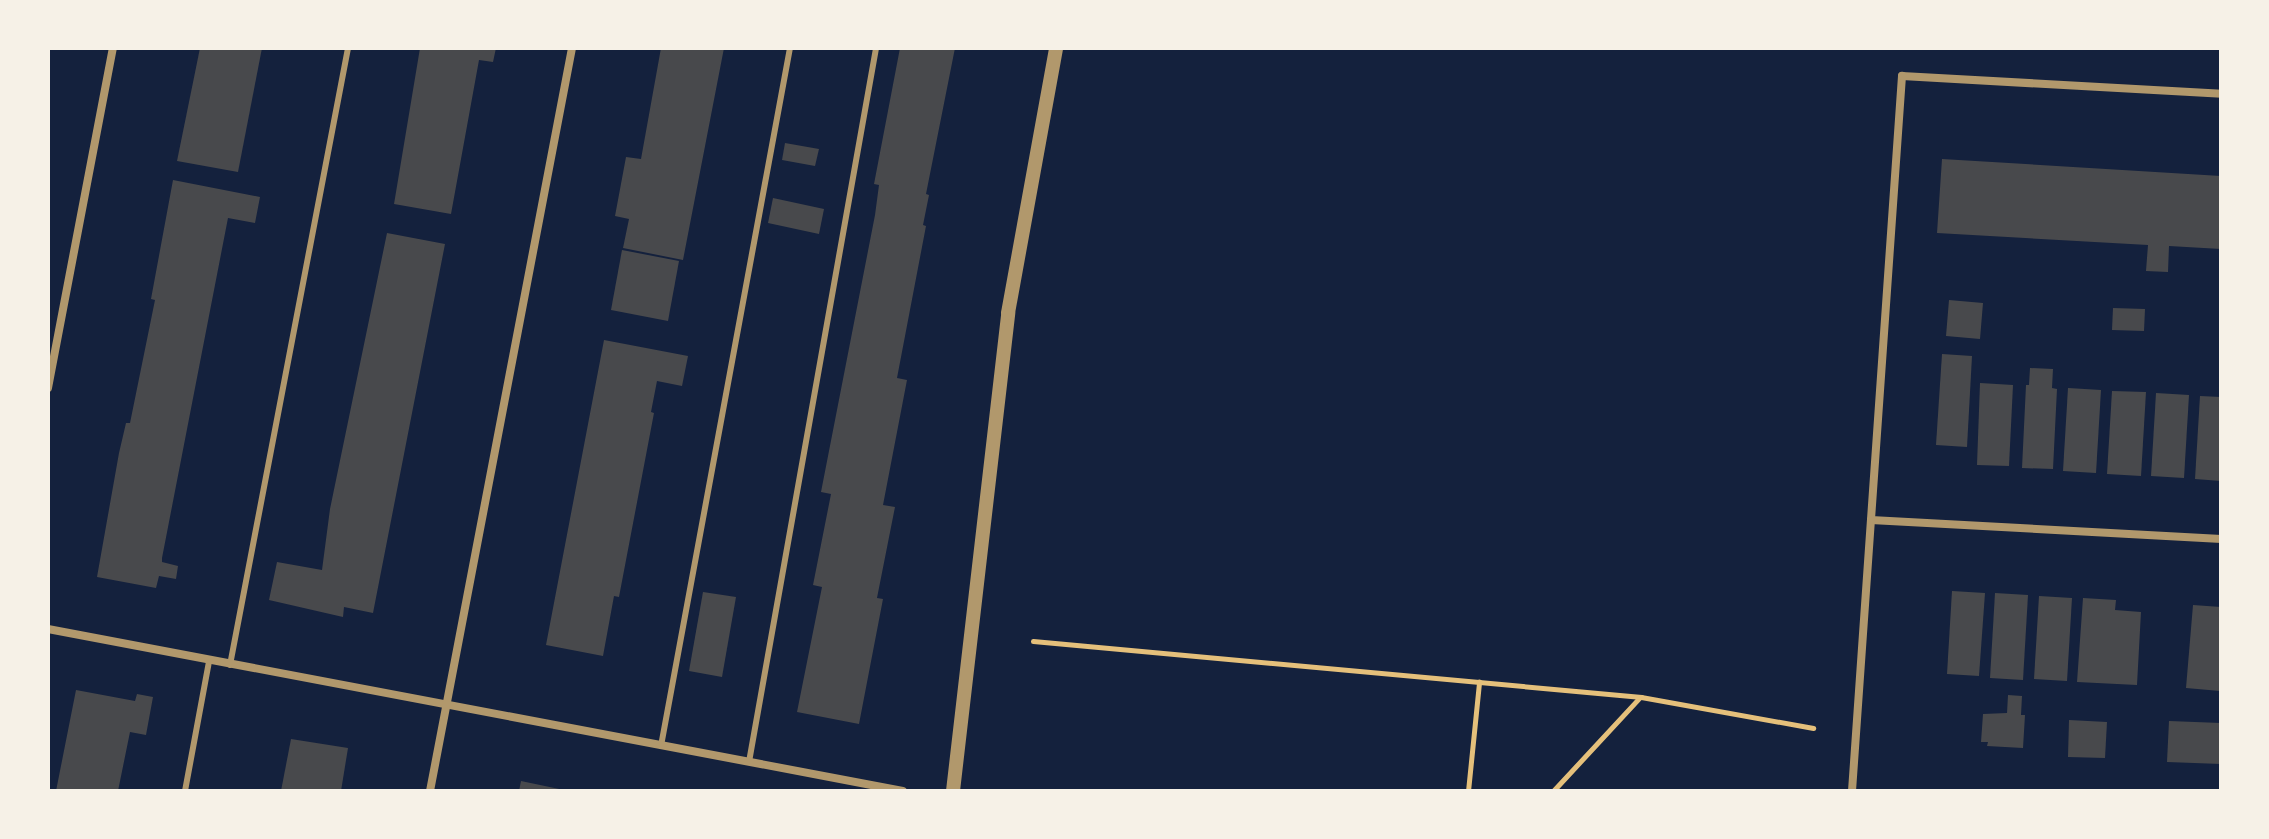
<!DOCTYPE html>
<html>
<head>
<meta charset="utf-8">
<style>
	body { margin:0 }
	#map { position:relative; width:2269px; height:839px; overflow:hidden; background:#14213d; font-family:"Crimson Pro",serif }
	div>[style] { position:absolute }
	.building>* { inset:0; background:#48494c }
	.path>* { height:5px; margin:-2.5px; padding:0 2.5px; transform-origin:2.5px; border-radius:2.5px; background:#e5c07b }
	.service>* { height:6px; margin:-3px; padding:0 3px; transform-origin:3px; border-radius:3px; background:#b1986c }
	.minor>* { height:8px; margin:-4px; padding:0 4px; transform-origin:4px; border-radius:4px; background:#b1986c }
	.tertiary>* { height:14px; margin:-7px; padding:0 7px; transform-origin:7px; border-radius:7px; background:#b1986c }
	span { translate:-50% -50%; white-space:nowrap; text-align:center; line-height:1.15; -webkit-text-stroke:7px #f6f1e7; paint-order:stroke }
	.frame { position:absolute; inset:0; border:50px solid #f6f1e7; pointer-events:none }
</style>
</head>
<body>
<div id="map">
	<div class="building">
		<i style="clip-path:polygon(200px 48px,262px 48px,238px 172px,177px 161px)"></i>
		<i style="clip-path:polygon(420px 48px,496px 48px,493px 62px,479px 60px,451px 214px,394px 204px)"></i>
		<i style="clip-path:polygon(661px 48px,724px 48px,683px 260px,623px 248px,629px 219px,615px 216px,626px 157px,641px 159px)"></i>
		<i style="clip-path:polygon(900px 48px,955px 48px,926px 194px,929px 195px,923px 225px,926px 226px,897px 378px,907px 380px,883px 505px,895px 507px,877px 598px,883px 599px,859px 724px,797px 712px,822px 587px,813px 585px,831px 494px,821px 492px,875px 215px,879px 185px,874px 184px)"></i>
		<i style="clip-path:polygon(785px 143px,819px 149px,815px 166px,782px 160px)"></i>
		<i style="clip-path:polygon(1942px 159px,2221px 176px,2221px 249px,2169px 246px,2168px 272px,2146px 271px,2148px 245px,1937px 233px)"></i>
		<i style="clip-path:polygon(173px 180px,260px 197px,255px 223px,228px 218px,162px 558px,162px 562px,178px 566px,176px 579px,159px 576px,156px 588px,97px 577px,119px 453px,126px 423px,130px 423px,155px 300px,151px 299px)"></i>
		<i style="clip-path:polygon(773px 198px,824px 209px,819px 234px,768px 223px)"></i>
		<i style="clip-path:polygon(387px 233px,445px 244px,373px 613px,344px 607px,343px 617px,269px 600px,277px 562px,322px 570px,330px 509px)"></i>
		<i style="clip-path:polygon(622px 250px,679px 261px,668px 321px,611px 310px)"></i>
		<i style="clip-path:polygon(1949px 300px,1983px 303px,1980px 339px,1946px 336px)"></i>
		<i style="clip-path:polygon(2113px 308px,2145px 309px,2144px 331px,2112px 330px)"></i>
		<i style="clip-path:polygon(604px 340px,688px 356px,682px 386px,657px 381px,651px 412px,654px 413px,619px 597px,614px 596px,603px 656px,546px 645px)"></i>
		<i style="clip-path:polygon(1942px 354px,1972px 356px,1967px 447px,1936px 445px)"></i>
		<i style="clip-path:polygon(2030px 368px,2053px 369px,2052px 388px,2057px 389px,2053px 469px,2022px 468px,2026px 385px,2029px 385px)"></i>
		<i style="clip-path:polygon(1980px 383px,2013px 385px,2009px 466px,1977px 465px)"></i>
		<i style="clip-path:polygon(2068px 388px,2101px 390px,2096px 473px,2063px 471px)"></i>
		<i style="clip-path:polygon(2112px 391px,2146px 392px,2141px 476px,2107px 474px)"></i>
		<i style="clip-path:polygon(2156px 393px,2189px 395px,2184px 478px,2151px 476px)"></i>
		<i style="clip-path:polygon(2200px 396px,2221px 397px,2221px 481px,2195px 479px)"></i>
		<i style="clip-path:polygon(1952px 591px,1985px 593px,1979px 676px,1947px 674px)"></i>
		<i style="clip-path:polygon(703px 592px,736px 597px,722px 677px,689px 671px)"></i>
		<i style="clip-path:polygon(1995px 593px,2028px 595px,2023px 680px,1990px 678px)"></i>
		<i style="clip-path:polygon(2039px 596px,2072px 598px,2067px 681px,2034px 679px)"></i>
		<i style="clip-path:polygon(2083px 598px,2116px 600px,2115px 610px,2141px 612px,2137px 685px,2077px 682px)"></i>
		<i style="clip-path:polygon(2193px 605px,2221px 607px,2220px 691px,2186px 688px)"></i>
		<i style="clip-path:polygon(76px 690px,135px 701px,137px 694px,153px 697px,146px 735px,130px 732px,118px 791px,56px 791px)"></i>
		<i style="clip-path:polygon(2008px 695px,2022px 696px,2021px 715px,2025px 715px,2023px 748px,1987px 746px,1988px 742px,1981px 742px,1983px 714px,2007px 713px)"></i>
		<i style="clip-path:polygon(2069px 720px,2107px 722px,2105px 758px,2068px 757px)"></i>
		<i style="clip-path:polygon(2169px 721px,2221px 723px,2221px 764px,2167px 762px)"></i>
		<i style="clip-path:polygon(291px 739px,348px 748px,341px 791px,281px 791px)"></i>
		<i style="clip-path:polygon(521px 781px,564px 790px,564px 791px,519px 791px)"></i>
	</div>
	<div class="path">
		<i style="left:1033px;top:641px;width:611px;rotate:5.26deg"></i>
		<i style="left:1641px;top:697px;width:175px;rotate:10.2deg"></i>
		<i style="left:1468px;top:791px;width:110px;rotate:-84.2deg"></i>
		<i style="left:1553px;top:791px;width:128px;rotate:-47.2deg"></i>
	</div>
	<div class="service">
		<i style="left:230px;top:665px;width:628px;rotate:-79.17deg"></i>
		<i style="left:661px;top:746px;width:710px;rotate:-79.53deg"></i>
		<i style="left:749px;top:762px;width:725px;rotate:-79.91deg"></i>
		<i style="left:185px;top:791px;width:132px;rotate:-79.5deg"></i>
	</div>
	<div class="minor">
		<i style="left:48px;top:388px;width:346px;rotate:-79.2deg"></i>
		<i style="left:1871px;top:520px;width:351px;rotate:3.1deg"></i>
		<i style="left:48px;top:629px;width:870px;rotate:10.73deg"></i>
		<i style="left:430px;top:791px;width:756px;rotate:-79.18deg"></i>
		<i style="left:1852px;top:791px;width:717px;rotate:-86deg"></i>
		<i style="left:1902px;top:76px;width:320px;rotate:3.2deg"></i>
	</div>
	<div class="tertiary">
		<i style="left:953px;top:791px;width:481px;rotate:-83.4deg"></i>
		<i style="left:1008px;top:313px;width:269px;rotate:-79.7deg"></i>
	</div>
	<div class="frame"></div>
</div>
</body>
</html>
